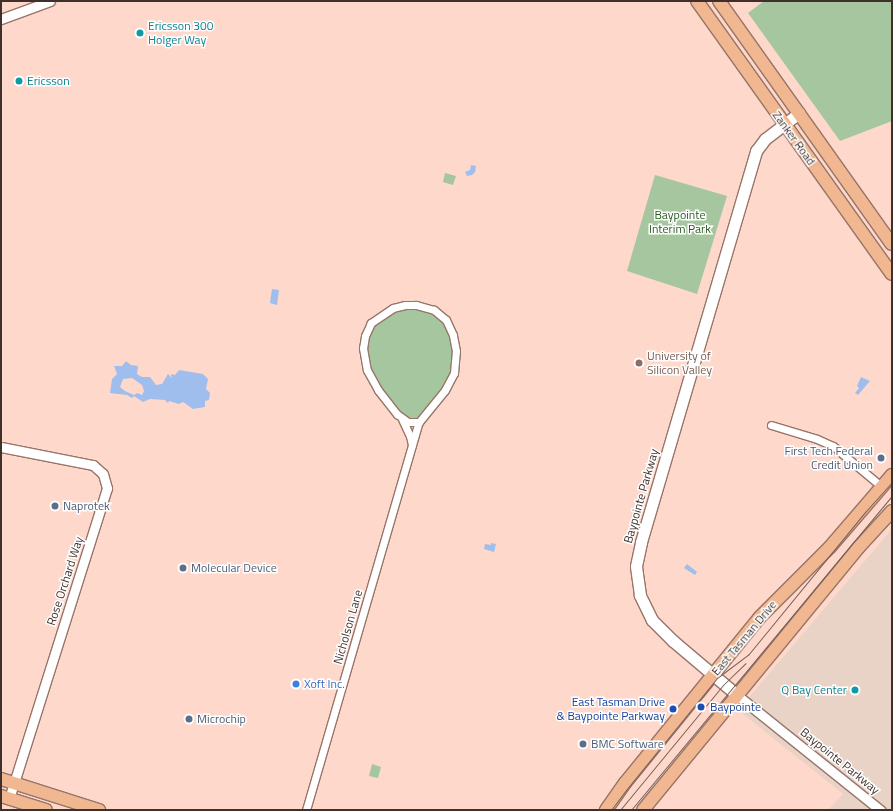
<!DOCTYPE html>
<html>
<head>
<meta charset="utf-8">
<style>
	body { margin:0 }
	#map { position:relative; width:893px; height:811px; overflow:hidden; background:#fed8cb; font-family:"Titillium Web",sans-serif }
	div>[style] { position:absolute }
	.industrial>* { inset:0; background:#e9d3c6 }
	.green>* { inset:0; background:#a5c69f }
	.water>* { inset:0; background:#9fbeee }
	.roads { filter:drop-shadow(1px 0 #977569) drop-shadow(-1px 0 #977569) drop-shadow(0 1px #977569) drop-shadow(0 -1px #977569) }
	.minor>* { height:7px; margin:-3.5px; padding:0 3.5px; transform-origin:3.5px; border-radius:3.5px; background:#fff }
	.tertiary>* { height:9px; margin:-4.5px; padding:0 4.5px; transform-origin:4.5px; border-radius:4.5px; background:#fff }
	.secondary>* { height:11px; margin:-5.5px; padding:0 5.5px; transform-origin:5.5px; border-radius:5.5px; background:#fff }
	.primary>* { height:12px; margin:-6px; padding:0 6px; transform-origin:6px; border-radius:6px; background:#f1b790 }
	.tram>* { height:1px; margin:-0.5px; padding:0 0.5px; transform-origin:0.5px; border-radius:0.5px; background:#735e57 }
	.dots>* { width:11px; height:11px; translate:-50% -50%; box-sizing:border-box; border:2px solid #fff; border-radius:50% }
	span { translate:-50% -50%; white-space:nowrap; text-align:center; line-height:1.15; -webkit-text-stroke:3px #fff; paint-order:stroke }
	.culture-label { font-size:12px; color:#0d838f }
	.left { translate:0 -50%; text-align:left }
	.right { translate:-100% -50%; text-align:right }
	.street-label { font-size:12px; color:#3f302b }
	.park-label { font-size:12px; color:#285b1f }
	.education-label { font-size:12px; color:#785e54 }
	.service-label { font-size:12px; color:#4e5e75 }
	.shop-label { font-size:12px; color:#366cbe }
	.transit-label { font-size:12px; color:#164399 }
	.frame { position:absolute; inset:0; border:2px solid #3f302b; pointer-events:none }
</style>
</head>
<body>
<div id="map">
	<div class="industrial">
		<i style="clip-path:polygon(892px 529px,892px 810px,828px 810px,843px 794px,738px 710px)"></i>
	</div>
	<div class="green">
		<i style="clip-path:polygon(764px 1px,892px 1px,892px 121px,840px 141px,748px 13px)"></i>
		<i style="clip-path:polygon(445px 173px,456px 176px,453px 185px,443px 182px)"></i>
		<i style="clip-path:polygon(655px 175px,727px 196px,697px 294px,627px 271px)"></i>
		<i style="clip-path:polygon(417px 307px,433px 312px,443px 321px,448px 327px,454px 351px,452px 373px,443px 388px,418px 419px,409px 420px,398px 411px,380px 388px,370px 368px,366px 348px,374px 324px,395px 310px)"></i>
		<i style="clip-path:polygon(372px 764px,381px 767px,378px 778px,369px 776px)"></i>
	</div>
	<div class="water">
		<i style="clip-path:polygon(471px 165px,476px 166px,475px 172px,472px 175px,467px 176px,465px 172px,470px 170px)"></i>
		<i style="clip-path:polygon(272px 289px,279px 290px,277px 305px,270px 303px)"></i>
		<i style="clip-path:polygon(evenodd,126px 361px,131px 365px,138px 366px,137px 374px,142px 377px,150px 377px,156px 385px,162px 384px,168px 374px,172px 378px,171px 374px,175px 375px,179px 370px,203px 374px,208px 379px,206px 389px,210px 393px,209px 400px,205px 401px,205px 407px,193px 409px,183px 402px,179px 404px,169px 401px,168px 403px,165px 400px,150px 399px,143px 402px,134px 396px,132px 398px,127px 395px,110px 393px,112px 379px,117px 374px,114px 366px,122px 366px,126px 361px,132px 378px,142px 385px,144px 391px,142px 395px,137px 393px,134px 395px,125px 391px,120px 387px,123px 379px,132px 378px)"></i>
		<i style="clip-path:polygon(861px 377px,870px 381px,858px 395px,855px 393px,859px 388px,857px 386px)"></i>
		<i style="clip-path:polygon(491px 543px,496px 544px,494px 552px,484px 549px,485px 544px,491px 545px)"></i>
		<i style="clip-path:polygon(687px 564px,697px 572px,695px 575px,684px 568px)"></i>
	</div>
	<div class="roads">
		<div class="minor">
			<i style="left:402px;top:419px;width:19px;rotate:65deg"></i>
			<i style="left:410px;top:436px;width:9px;rotate:77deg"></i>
			<i style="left:771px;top:425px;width:48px;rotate:16.9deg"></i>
			<i style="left:817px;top:439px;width:17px;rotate:24deg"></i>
			<i style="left:833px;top:446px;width:62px;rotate:39.8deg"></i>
			<i style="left:306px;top:810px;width:404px;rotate:-73.8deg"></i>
			<i style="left:419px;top:422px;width:41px;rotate:-50.9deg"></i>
			<i style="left:445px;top:390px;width:19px;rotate:-62deg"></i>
			<i style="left:454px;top:373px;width:22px;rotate:-85deg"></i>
			<i style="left:456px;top:351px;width:16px;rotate:-101deg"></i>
			<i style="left:453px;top:335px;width:17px;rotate:-115deg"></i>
			<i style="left:446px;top:320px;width:16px;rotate:-140deg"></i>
			<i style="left:434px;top:310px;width:19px;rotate:-164deg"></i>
			<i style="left:416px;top:305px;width:11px;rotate:180deg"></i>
			<i style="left:405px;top:305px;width:12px;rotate:166deg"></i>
			<i style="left:393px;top:308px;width:27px;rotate:146deg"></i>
			<i style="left:371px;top:323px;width:14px;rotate:115deg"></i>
			<i style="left:365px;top:336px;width:12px;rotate:99deg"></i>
			<i style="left:363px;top:348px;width:22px;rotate:80deg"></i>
			<i style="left:367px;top:370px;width:23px;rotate:61deg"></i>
			<i style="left:378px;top:390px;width:31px;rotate:52deg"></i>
			<i style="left:397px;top:414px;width:14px;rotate:36deg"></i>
			<i style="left:408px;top:422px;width:11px"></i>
		</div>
		<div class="tertiary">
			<i style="left:1px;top:19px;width:52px;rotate:-20.2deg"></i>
			<i style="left:1px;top:447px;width:94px;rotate:11.1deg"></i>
			<i style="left:93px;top:465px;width:13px;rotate:42deg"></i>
			<i style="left:103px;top:474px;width:15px;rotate:74deg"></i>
			<i style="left:107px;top:488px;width:325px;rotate:107.5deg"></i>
			<i style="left:737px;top:695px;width:184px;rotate:38.8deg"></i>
		</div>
		<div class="secondary">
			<i style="left:737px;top:695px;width:84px;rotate:-139.8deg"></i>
			<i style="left:673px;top:641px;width:30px;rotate:-135deg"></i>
			<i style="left:652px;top:620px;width:28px;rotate:-116deg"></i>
			<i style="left:640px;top:595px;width:29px;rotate:-98deg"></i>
			<i style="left:636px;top:566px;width:25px;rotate:-78deg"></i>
			<i style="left:641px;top:542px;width:408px;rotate:-73.6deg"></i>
			<i style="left:756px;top:151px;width:15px;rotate:-53deg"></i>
			<i style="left:765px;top:139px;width:43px;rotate:-37.4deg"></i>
		</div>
		<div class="primary">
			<i style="left:697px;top:1px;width:335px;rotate:54.5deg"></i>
			<i style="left:719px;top:1px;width:298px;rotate:54.6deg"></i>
			<i style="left:1px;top:779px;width:103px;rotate:17.6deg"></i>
			<i style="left:1px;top:796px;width:47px;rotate:17.3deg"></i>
			<i style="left:606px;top:810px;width:33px;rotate:-55deg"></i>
			<i style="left:625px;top:783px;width:213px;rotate:-50.9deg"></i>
			<i style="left:759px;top:618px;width:100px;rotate:-45deg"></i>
			<i style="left:830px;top:547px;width:95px;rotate:-49.3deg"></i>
			<i style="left:643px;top:810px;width:340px;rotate:-50.6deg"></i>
			<i style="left:859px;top:547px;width:49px;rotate:-47.5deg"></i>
		</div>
	</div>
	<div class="tram">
		<i style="left:611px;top:810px;width:25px;rotate:-53deg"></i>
		<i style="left:626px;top:790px;width:144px;rotate:-50.9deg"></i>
		<i style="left:717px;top:678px;width:39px;rotate:-37deg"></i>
		<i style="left:748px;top:655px;width:186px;rotate:-50.7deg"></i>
		<i style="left:866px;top:511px;width:39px;rotate:-48deg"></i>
		<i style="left:620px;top:810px;width:163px;rotate:-50.5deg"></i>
		<i style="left:724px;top:684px;width:30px;rotate:-44deg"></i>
		<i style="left:631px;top:810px;width:408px;rotate:-50.3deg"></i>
	</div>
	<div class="dots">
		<i style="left:140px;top:33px;background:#0f9aa8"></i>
		<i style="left:19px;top:81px;background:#0f9aa8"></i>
		<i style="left:639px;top:363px;background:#8d6e63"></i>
		<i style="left:881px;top:458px;background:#5c6f8a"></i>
		<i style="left:55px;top:506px;background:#5c6f8a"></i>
		<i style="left:183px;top:568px;background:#5c6f8a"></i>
		<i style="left:296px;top:684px;background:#3f7fe0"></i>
		<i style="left:855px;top:690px;background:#0f9aa8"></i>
		<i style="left:701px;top:707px;background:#1a4fb4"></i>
		<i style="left:673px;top:709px;background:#1a4fb4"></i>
		<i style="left:189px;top:719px;background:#5c6f8a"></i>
		<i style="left:583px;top:744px;background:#5c6f8a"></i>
	</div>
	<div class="culture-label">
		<span class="left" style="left:148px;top:33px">Ericsson 300<br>Holger Way</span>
		<span class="left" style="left:27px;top:81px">Ericsson</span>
		<span class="right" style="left:847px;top:690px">Q Bay Center</span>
	</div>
	<div class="street-label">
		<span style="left:794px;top:138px;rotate:54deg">Zanker Road</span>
		<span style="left:641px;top:496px;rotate:-74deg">Baypointe Parkway</span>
		<span style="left:65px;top:581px;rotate:-72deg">Rose Orchard Way</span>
		<span style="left:348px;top:627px;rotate:-74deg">Nicholson Lane</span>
		<span style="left:744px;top:638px;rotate:-50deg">East Tasman Drive</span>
		<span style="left:840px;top:761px;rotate:39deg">Baypointe Parkway</span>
	</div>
	<div class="park-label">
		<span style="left:680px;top:222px">Baypointe<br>Interim Park</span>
	</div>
	<div class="education-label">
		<span class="left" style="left:647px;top:363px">University of<br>Silicon Valley</span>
	</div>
	<div class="service-label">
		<span class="right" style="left:873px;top:458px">First Tech Federal<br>Credit Union</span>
		<span class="left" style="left:63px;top:506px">Naprotek</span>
		<span class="left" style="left:191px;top:568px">Molecular Device</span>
		<span class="left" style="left:197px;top:719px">Microchip</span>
		<span class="left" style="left:591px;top:744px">BMC Software</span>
	</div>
	<div class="shop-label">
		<span class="left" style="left:304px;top:684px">Xoft Inc.</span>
	</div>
	<div class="transit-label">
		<span class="right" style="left:665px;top:709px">East Tasman Drive<br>&amp; Baypointe Parkway</span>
		<span class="left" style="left:710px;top:707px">Baypointe</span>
	</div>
	<div class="frame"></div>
</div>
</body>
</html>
